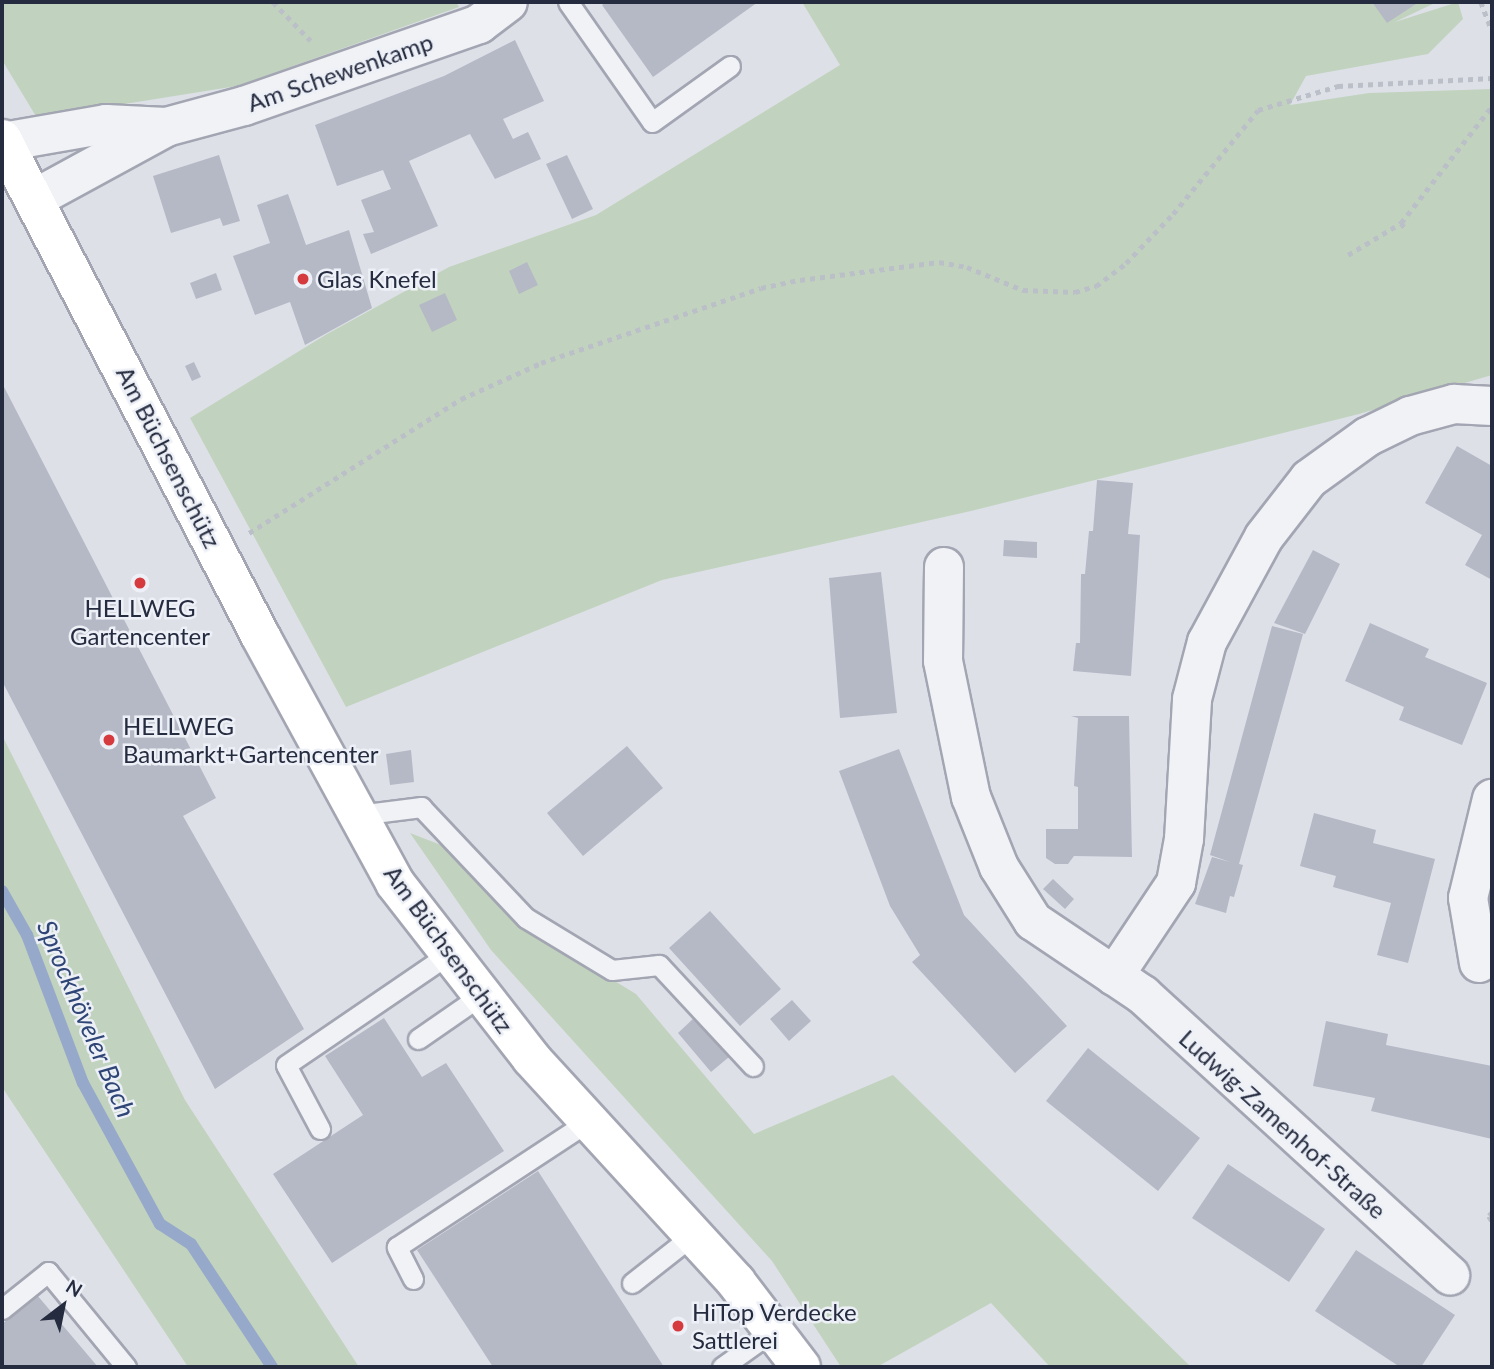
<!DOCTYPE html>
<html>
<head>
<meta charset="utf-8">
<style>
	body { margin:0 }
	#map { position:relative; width:1494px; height:1369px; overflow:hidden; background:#dee0e8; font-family:Lato,sans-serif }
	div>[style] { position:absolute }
	.green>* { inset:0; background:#c1d3be }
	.stream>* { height:12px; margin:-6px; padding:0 6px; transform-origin:6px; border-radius:6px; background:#96a9ca }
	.building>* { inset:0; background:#b5b9c5 }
	.path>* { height:4.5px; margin-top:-2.25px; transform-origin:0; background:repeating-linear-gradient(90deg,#bbbfc7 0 5px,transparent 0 10px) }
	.roads { filter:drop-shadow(2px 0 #a3a6b2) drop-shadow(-2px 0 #a3a6b2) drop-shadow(0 2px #a3a6b2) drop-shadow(0 -2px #a3a6b2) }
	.lane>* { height:19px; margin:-9.5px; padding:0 9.5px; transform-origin:9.5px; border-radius:9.5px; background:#f0f2f6 }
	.street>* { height:38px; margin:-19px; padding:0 19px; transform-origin:19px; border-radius:19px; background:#f0f2f6 }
	.secondary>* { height:38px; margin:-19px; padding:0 19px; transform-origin:19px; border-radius:19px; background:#fff }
	.dots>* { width:19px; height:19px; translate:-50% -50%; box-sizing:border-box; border:4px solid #edf0f6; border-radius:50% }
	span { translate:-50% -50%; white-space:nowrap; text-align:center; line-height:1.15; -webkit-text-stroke:5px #edf0f6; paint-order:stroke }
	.street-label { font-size:24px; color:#262c40 }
	.poi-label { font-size:24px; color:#262c40 }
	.left { translate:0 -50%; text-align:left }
	.water-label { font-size:26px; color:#2e4576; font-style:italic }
	.frame { position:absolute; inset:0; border:4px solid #262c40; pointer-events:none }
	.north { position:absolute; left:28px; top:1271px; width:70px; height:70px; -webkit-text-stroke:5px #edf0f6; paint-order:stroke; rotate:32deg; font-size:19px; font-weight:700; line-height:28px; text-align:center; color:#262c40 }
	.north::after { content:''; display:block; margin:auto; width:24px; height:32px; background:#262c40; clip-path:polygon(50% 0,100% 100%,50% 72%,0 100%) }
</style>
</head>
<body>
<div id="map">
	<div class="green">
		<i style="clip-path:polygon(2px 2px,456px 2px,459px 7px,237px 86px,37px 118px,2px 60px)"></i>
		<i style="clip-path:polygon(802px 2px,1437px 2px,1395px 22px,1458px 2px,1463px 19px,1428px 54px,1306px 76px,1290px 105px,1369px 93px,1492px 89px,1492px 375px,1359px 414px,971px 511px,662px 580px,346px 707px,190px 418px,327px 334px,449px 267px,596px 215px,840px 65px)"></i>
		<i style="clip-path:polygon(2px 735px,185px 1100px,359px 1367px,188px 1367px,2px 1087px)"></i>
		<i style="clip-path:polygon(410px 833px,441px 845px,521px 924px,636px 994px,754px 1134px,893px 1075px,1191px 1367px,1050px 1367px,991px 1303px,877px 1367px,841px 1367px,772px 1261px,491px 950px)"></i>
	</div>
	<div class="stream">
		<i style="left:2px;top:891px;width:51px;rotate:60.4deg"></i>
		<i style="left:27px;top:935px;width:158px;rotate:69.3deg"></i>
		<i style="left:83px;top:1083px;width:161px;rotate:61.4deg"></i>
		<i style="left:160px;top:1224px;width:37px;rotate:33deg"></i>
		<i style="left:191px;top:1244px;width:147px;rotate:56.6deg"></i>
	</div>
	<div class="building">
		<i style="clip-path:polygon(606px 2px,758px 2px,653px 77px,602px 5px)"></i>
		<i style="clip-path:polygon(1372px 2px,1419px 2px,1387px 23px)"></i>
		<i style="clip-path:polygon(515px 40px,544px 101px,503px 119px,513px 139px,528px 132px,541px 159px,495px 179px,470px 134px,409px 161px,438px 226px,371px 254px,363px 234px,374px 232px,361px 200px,391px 189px,383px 170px,337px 186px,315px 125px,444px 76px)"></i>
		<i style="clip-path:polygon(219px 155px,240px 221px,223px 226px,220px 218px,171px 233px,153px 176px)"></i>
		<i style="clip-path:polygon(567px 155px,593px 209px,572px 219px,546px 164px)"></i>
		<i style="clip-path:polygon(288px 194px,306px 245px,349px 230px,372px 308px,305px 345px,290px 302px,255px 315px,233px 256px,270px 243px,257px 205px)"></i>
		<i style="clip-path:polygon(527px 262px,538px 285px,519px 294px,509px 271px)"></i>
		<i style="clip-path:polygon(216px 273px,222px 290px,196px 299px,190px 283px)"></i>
		<i style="clip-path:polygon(445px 293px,457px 320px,432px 332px,419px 305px)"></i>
		<i style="clip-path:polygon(194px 362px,201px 377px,192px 381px,185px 366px)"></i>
		<i style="clip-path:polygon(2px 383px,216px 798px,183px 816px,304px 1029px,215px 1089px,2px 681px)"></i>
		<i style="clip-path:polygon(1457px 446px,1492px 466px,1492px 580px,1465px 565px,1482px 535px,1425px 503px)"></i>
		<i style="clip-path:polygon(1097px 480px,1133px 483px,1128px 534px,1140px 535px,1131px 676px,1073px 671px,1076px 643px,1080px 643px,1081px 574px,1085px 574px,1089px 531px,1093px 531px)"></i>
		<i style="clip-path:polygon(1004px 540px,1037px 542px,1037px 558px,1003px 556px)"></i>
		<i style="clip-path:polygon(1313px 550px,1340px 564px,1305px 634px,1274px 623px)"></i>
		<i style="clip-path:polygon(881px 572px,897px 713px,840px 718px,829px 578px)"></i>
		<i style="clip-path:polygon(1370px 623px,1429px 649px,1425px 657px,1487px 683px,1462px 745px,1399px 720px,1404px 707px,1345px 681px)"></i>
		<i style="clip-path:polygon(1272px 626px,1303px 634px,1239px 864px,1243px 865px,1234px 897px,1230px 896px,1226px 913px,1195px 904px,1212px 857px,1230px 862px,1210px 855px)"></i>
		<i style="clip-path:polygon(1071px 716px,1129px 716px,1132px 857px,1074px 856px,1068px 864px,1055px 864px,1046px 858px,1046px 829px,1078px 829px,1078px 787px,1074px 786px,1078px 718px)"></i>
		<i style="clip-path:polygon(627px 746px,663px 788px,583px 856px,547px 813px)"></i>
		<i style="clip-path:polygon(899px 749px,964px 915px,1067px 1026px,1015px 1073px,912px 962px,920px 955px,890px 906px,839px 771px)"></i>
		<i style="clip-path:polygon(411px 750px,414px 782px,390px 785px,386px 754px)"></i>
		<i style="clip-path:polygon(1314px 813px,1376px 830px,1373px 843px,1435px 859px,1408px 963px,1377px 955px,1391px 903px,1333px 887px,1336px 876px,1300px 866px)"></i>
		<i style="clip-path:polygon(1053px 879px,1074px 899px,1065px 909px,1043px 889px)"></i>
		<i style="clip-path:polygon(710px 911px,781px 989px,740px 1026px,669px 948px)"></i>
		<i style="clip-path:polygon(792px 1000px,811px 1021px,789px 1041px,770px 1019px)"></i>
		<i style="clip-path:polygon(695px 1017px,729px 1057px,711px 1072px,678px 1033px)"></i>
		<i style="clip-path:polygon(384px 1018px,422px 1077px,446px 1063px,504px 1151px,332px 1263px,273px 1174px,363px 1115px,325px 1056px)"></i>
		<i style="clip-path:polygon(1326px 1021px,1388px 1034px,1386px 1045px,1492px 1066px,1492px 1139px,1371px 1111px,1375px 1098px,1313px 1086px)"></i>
		<i style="clip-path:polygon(1088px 1048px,1200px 1138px,1158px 1191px,1046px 1101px)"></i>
		<i style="clip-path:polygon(1228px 1164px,1325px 1229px,1289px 1282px,1192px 1218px)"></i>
		<i style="clip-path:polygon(538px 1171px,664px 1367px,493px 1367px,417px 1250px)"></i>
		<i style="clip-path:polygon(1356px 1250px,1455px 1315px,1421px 1367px,1400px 1367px,1315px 1311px)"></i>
		<i style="clip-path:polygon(37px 1295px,98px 1367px,2px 1367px,2px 1324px)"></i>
	</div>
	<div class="path">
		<i style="left:273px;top:2px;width:54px;rotate:45.7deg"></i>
		<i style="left:1481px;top:2px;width:30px;rotate:69deg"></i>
		<i style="left:1401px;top:223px;width:8px;rotate:50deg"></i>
		<i style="left:1348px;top:255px;width:62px;rotate:-31.1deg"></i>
		<i style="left:1401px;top:223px;width:148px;rotate:-52.1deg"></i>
		<i style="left:249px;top:533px;width:251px;rotate:-32.3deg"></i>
		<i style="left:461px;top:399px;width:88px;rotate:-24.2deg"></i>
		<i style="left:541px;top:363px;width:232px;rotate:-18.8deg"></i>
		<i style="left:761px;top:288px;width:40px;rotate:-12deg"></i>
		<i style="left:800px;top:280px;width:140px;rotate:-7.4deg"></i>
		<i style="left:939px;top:262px;width:28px;rotate:10deg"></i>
		<i style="left:967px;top:267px;width:61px;rotate:22.3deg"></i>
		<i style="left:1023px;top:290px;width:52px;rotate:2.2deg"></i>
		<i style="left:1075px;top:292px;width:22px;rotate:-16deg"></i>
		<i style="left:1096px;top:286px;width:38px;rotate:-37deg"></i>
		<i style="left:1126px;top:263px;width:68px;rotate:-46.2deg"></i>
		<i style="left:1173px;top:214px;width:134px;rotate:-50.7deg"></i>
		<i style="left:1258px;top:110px;width:84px;rotate:-16.7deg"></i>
		<i style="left:1338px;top:86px;width:154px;rotate:-3deg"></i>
		<i style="left:1492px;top:1213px;width:4px;rotate:135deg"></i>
		<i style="left:1489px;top:1216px;width:6px;rotate:59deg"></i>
	</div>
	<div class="roads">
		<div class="lane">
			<i style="left:568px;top:2px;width:146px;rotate:55deg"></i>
			<i style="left:652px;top:122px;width:96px;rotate:-35.7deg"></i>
			<i style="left:358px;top:815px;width:64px;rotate:-7.2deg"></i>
			<i style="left:421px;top:807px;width:153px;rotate:46.6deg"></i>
			<i style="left:526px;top:918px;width:100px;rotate:31.2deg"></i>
			<i style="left:612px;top:970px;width:47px;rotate:-6.1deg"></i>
			<i style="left:659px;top:965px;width:138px;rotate:47.1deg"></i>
			<i style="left:418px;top:1039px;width:75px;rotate:-34.7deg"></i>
			<i style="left:320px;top:1129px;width:72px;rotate:-118deg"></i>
			<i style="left:286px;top:1065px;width:195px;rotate:-34.3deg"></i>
			<i style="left:413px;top:1279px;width:36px;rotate:-117deg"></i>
			<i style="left:397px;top:1247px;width:230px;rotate:-33.3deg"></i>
			<i style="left:632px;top:1283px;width:78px;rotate:-38.2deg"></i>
			<i style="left:2px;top:1309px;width:59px;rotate:-38.8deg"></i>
			<i style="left:48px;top:1272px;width:123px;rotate:50.6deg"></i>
			<i style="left:722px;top:1367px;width:64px;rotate:-35.4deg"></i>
		</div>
		<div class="street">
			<i style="left:3px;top:142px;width:105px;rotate:-9.9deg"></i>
			<i style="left:106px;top:124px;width:60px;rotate:2.9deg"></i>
			<i style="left:34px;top:199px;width:150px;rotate:-28.6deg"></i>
			<i style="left:166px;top:127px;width:81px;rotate:-15.1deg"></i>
			<i style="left:244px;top:106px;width:249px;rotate:-19.2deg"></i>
			<i style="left:479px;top:24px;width:36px;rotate:-37deg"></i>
			<i style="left:944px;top:567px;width:94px;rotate:90.6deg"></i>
			<i style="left:943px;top:661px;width:139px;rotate:78.4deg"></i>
			<i style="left:971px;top:797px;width:75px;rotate:68.2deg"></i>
			<i style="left:999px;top:867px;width:64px;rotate:57.8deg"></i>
			<i style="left:1033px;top:921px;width:133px;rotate:33.9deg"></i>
			<i style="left:1143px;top:995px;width:416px;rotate:42.4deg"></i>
			<i style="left:1479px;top:963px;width:66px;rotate:-99.6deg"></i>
			<i style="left:1468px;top:898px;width:102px;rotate:-76.4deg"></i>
			<i style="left:1114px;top:976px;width:112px;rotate:-56.3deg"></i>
			<i style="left:1176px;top:883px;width:45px;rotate:-79.7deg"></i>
			<i style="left:1184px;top:839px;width:140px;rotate:-86.7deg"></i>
			<i style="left:1192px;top:699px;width:59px;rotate:-75.3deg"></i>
			<i style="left:1207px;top:642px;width:119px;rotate:-61.5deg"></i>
			<i style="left:1264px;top:537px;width:73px;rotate:-52.2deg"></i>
			<i style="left:1309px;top:479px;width:72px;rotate:-35.9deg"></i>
			<i style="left:1367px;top:437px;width:48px;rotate:-26deg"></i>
			<i style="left:1410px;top:416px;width:46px;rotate:-15.3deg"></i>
			<i style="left:1454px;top:404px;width:38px;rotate:3deg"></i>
		</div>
		<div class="secondary">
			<i style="left:2px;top:139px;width:561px;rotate:62.52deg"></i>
			<i style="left:261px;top:637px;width:280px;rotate:61.4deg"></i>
			<i style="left:395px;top:883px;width:222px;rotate:52.1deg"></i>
			<i style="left:531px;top:1058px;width:304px;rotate:47.5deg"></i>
			<i style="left:736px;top:1282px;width:107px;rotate:52.6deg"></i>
		</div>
	</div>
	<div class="dots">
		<i style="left:303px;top:279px;background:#d53b3e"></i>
		<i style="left:140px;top:583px;background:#d53b3e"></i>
		<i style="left:109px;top:740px;background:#d53b3e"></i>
		<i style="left:678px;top:1326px;background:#d53b3e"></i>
	</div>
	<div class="street-label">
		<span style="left:340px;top:72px;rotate:-19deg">Am Schewenkamp</span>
		<span style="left:169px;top:457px;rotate:63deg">Am Büchsenschütz</span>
		<span style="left:449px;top:949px;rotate:54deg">Am Büchsenschütz</span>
		<span style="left:1283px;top:1124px;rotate:42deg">Ludwig-Zamenhof-Straße</span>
	</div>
	<div class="poi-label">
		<span class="left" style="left:317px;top:279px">Glas Knefel</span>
		<span style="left:140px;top:622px">HELLWEG<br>Gartencenter</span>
		<span class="left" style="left:123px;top:740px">HELLWEG<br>Baumarkt+Gartencenter</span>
		<span class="left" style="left:692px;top:1326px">HiTop Verdecke<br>Sattlerei</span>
	</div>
	<div class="water-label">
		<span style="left:86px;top:1019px;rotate:67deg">Sprockhöveler Bach</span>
	</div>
	<div class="frame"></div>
	<div class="north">N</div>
</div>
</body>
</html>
